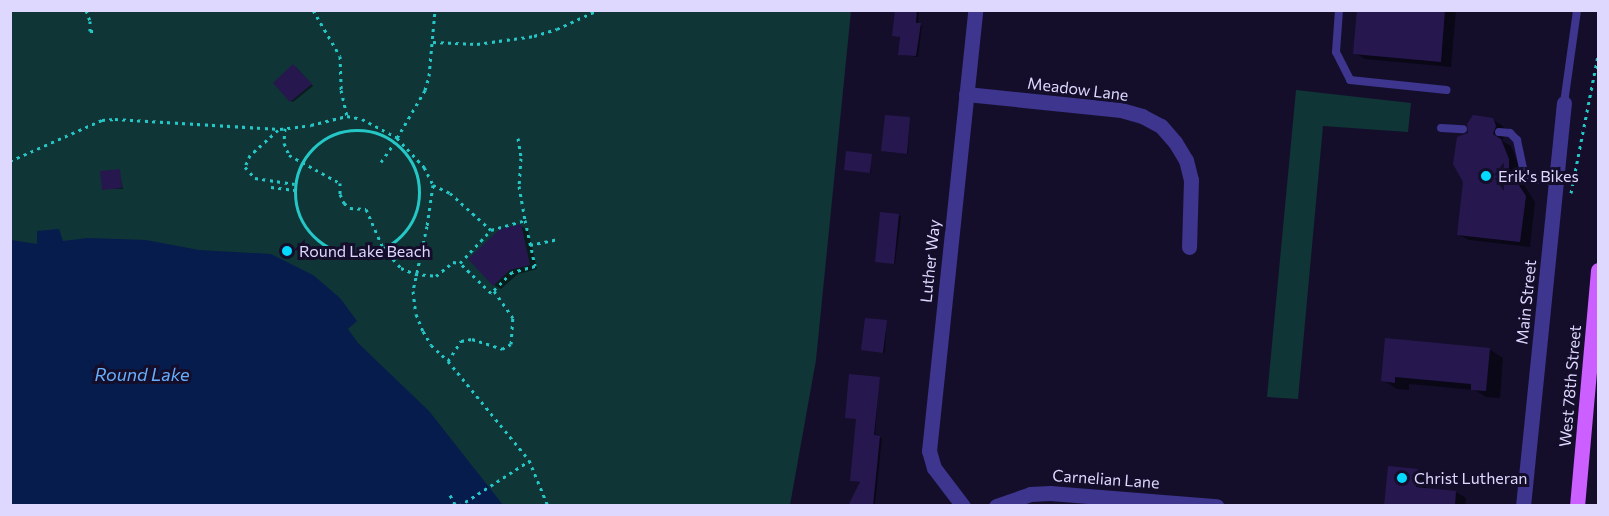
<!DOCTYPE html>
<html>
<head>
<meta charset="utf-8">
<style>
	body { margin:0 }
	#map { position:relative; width:1609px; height:516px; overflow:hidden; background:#140e2b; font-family:Commissioner,sans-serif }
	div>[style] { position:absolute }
	.green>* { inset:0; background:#103536 }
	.water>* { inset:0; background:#051c4d }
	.shadow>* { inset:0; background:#0007 }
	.building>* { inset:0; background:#26184e }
	.path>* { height:3px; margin-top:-1.5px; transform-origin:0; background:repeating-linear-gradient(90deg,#24c7c6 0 3px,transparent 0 7.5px) }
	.path>.ring { margin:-1.5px; padding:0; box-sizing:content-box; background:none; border:3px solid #24c7c6; border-radius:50% }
	.service>* { height:8px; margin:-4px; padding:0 4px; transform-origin:4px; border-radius:4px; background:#3d358e }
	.minor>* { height:15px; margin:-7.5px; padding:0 7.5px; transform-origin:7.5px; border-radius:7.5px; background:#3d358e }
	.primary>* { height:15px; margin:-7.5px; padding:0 7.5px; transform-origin:7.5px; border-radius:7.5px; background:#cc5fff }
	.dots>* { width:16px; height:16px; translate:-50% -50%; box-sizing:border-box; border:3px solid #140e2b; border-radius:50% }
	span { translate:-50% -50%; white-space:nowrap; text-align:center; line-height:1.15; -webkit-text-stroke:6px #140e2b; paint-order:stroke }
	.street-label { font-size:16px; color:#ded8ff }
	.poi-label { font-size:16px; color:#ded8ff }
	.left { translate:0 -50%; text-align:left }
	.water-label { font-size:18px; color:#66b0ff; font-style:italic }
	.frame { position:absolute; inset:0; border:12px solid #ded8ff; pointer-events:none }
</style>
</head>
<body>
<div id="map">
	<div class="green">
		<i style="clip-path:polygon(10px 11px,851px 11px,816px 360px,790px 505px,11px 505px)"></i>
		<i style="clip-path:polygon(1296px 90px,1411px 103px,1408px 132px,1323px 126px,1298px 399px,1267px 397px)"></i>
	</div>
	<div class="water">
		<i style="clip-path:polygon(59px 229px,63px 241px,88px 238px,146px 240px,199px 250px,271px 254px,313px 275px,340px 298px,357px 321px,348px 329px,358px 343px,429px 411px,503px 505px,11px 505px,11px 240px,37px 244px,37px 231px)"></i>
	</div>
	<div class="shadow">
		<i style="clip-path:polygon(896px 10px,919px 11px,918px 24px,922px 26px,918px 57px,902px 55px)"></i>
		<i style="clip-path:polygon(1359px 10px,1456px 10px,1451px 67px,1365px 59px,1355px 53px)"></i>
		<i style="clip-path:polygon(296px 67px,313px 86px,293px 102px,291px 101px)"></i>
		<i style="clip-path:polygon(909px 119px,908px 154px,883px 151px)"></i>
		<i style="clip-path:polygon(1493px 120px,1503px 126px,1506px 133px,1502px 141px,1511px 146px,1519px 166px,1519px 177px,1535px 202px,1530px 247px,1469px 240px,1459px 235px,1470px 134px)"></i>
		<i style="clip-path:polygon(871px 155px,871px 173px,846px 169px)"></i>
		<i style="clip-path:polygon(119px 171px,123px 189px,104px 189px)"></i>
		<i style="clip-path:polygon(882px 213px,901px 216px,895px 264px,876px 261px)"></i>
		<i style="clip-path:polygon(521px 226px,528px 230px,537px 269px,518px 274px,501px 289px,494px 285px)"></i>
		<i style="clip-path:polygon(886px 322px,885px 353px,863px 349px)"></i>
		<i style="clip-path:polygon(1489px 349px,1503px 358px,1500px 398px,1486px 397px,1475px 390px,1409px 384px,1409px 390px,1397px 389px,1383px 380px)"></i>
		<i style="clip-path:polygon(879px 378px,875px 437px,882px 438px,875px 504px,877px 506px,849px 506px,861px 483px,851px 481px)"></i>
		<i style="clip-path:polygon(1417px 470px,1427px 476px,1426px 490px,1456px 492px,1466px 498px,1465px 506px,1386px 506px)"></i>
	</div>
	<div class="building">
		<i style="clip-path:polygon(895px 10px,917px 10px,916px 23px,921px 23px,916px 56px,898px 55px,900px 37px,892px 36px)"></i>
		<i style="clip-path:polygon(1357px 10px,1445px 10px,1441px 62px,1353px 54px)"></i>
		<i style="clip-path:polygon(293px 64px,312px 84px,290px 102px,273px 83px)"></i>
		<i style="clip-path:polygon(885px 115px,910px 117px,907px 154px,881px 151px)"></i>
		<i style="clip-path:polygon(1473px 115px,1493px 118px,1496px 126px,1493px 134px,1501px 139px,1509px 159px,1509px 170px,1526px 196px,1520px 242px,1457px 235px,1463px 182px,1453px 164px,1457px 137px,1468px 133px,1467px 124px)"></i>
		<i style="clip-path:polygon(846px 151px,872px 154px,870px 173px,844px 170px)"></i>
		<i style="clip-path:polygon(120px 169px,122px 188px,102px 190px,100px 171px)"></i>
		<i style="clip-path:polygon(880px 212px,899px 214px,894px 264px,875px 262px)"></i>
		<i style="clip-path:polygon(521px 224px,530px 265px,510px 270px,493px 286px,468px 259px,500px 229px)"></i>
		<i style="clip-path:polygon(865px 318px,887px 320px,883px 353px,861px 350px)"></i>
		<i style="clip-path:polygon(1385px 338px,1490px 348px,1486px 391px,1471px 390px,1471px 384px,1395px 377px,1395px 383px,1381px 381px)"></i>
		<i style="clip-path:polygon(849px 374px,880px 377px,874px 435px,880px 436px,873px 506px,848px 506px,860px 482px,850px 481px,856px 419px,845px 418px)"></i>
		<i style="clip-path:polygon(1388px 466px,1418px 469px,1416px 487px,1456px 491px,1455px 506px,1384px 506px)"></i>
	</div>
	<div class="path">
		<i style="left:86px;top:10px;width:12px;rotate:70deg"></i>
		<i style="left:90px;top:21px;width:10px;rotate:90deg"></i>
		<i style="left:90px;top:31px;width:3px"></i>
		<i style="left:313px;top:10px;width:53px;rotate:59.6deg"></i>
		<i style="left:340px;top:56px;width:34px;rotate:88deg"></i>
		<i style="left:341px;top:90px;width:27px;rotate:77deg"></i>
		<i style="left:433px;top:42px;width:44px;rotate:2.6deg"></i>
		<i style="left:477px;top:44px;width:58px;rotate:-8deg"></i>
		<i style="left:534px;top:36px;width:24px;rotate:-17deg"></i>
		<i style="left:557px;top:29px;width:45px;rotate:-24.9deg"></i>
		<i style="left:285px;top:128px;width:15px;rotate:94deg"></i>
		<i style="left:284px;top:143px;width:13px;rotate:67deg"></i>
		<i style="left:289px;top:155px;width:58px;rotate:28.8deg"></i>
		<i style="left:340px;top:183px;width:11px;rotate:90deg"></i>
		<i style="left:340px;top:194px;width:10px;rotate:66deg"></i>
		<i style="left:344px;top:203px;width:8px;rotate:40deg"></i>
		<i style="left:350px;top:208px;width:16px;rotate:4deg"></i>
		<i style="left:366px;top:209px;width:43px;rotate:66.4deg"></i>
		<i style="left:383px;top:248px;width:27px;rotate:48deg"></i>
		<i style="left:401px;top:268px;width:15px;rotate:23deg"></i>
		<i style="left:415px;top:274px;width:21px;rotate:5deg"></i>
		<i style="left:436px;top:276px;width:22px;rotate:-39deg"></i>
		<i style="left:453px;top:262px;width:7px;rotate:8deg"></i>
		<i class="ring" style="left:295px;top:130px;width:121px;height:121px"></i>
		<i style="left:278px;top:130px;width:38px;rotate:138deg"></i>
		<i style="left:250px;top:155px;width:13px;rotate:113deg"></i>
		<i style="left:245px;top:167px;width:15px;rotate:48deg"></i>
		<i style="left:255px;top:178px;width:40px;rotate:8.5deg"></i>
		<i style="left:397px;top:138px;width:56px;rotate:-59.7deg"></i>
		<i style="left:425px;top:90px;width:15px;rotate:-74deg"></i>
		<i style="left:429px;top:76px;width:66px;rotate:-84.8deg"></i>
		<i style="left:518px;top:138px;width:20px;rotate:81deg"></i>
		<i style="left:521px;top:158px;width:28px;rotate:94deg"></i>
		<i style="left:519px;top:186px;width:35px;rotate:80deg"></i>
		<i style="left:10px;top:161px;width:101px;rotate:-24deg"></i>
		<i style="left:102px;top:120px;width:13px;rotate:-4deg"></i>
		<i style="left:115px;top:119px;width:165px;rotate:3.5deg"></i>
		<i style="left:280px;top:129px;width:31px;rotate:-7deg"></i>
		<i style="left:311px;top:125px;width:37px;rotate:-14deg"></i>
		<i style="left:347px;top:116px;width:15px;rotate:11deg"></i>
		<i style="left:362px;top:119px;width:40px;rotate:28deg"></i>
		<i style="left:397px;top:138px;width:40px;rotate:47deg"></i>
		<i style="left:424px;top:167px;width:20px;rotate:63deg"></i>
		<i style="left:433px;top:185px;width:41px;rotate:98.3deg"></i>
		<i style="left:427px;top:226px;width:66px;rotate:102.2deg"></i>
		<i style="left:413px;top:291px;width:23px;rotate:83deg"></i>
		<i style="left:416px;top:314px;width:18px;rotate:68deg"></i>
		<i style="left:423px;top:331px;width:16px;rotate:60deg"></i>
		<i style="left:431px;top:345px;width:23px;rotate:43deg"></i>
		<i style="left:448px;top:361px;width:128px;rotate:50.7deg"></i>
		<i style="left:529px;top:460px;width:50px;rotate:67.6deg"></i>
		<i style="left:381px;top:162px;width:24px;rotate:-55deg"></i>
		<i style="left:433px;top:185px;width:19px;rotate:25deg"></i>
		<i style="left:450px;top:193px;width:55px;rotate:42.1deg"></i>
		<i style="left:271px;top:187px;width:24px;rotate:7deg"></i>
		<i style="left:1571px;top:193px;width:140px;rotate:-78.9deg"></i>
		<i style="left:525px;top:220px;width:47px;rotate:77.7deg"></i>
		<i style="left:535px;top:266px;width:24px;rotate:165deg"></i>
		<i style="left:512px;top:272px;width:30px;rotate:135deg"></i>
		<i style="left:491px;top:293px;width:43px;rotate:-135.9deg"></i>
		<i style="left:460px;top:263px;width:45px;rotate:-46.8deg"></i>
		<i style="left:491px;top:230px;width:35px;rotate:-16deg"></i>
		<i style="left:530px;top:245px;width:29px;rotate:-12deg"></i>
		<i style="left:448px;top:361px;width:24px;rotate:-57deg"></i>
		<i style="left:461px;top:341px;width:11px;rotate:-10deg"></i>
		<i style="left:472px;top:339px;width:32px;rotate:18deg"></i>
		<i style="left:502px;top:349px;width:10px;rotate:-29deg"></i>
		<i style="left:511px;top:344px;width:26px;rotate:-86deg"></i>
		<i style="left:513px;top:318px;width:33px;rotate:-125deg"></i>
		<i style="left:450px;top:495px;width:13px;rotate:61deg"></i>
		<i style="left:459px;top:506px;width:80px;rotate:-32.7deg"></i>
	</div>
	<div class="service">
		<i style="left:1339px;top:10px;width:42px;rotate:94.1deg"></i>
		<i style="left:1336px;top:52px;width:31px;rotate:63deg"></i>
		<i style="left:1350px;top:80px;width:97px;rotate:5.9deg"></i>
		<i style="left:1564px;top:103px;width:94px;rotate:-82deg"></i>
		<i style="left:1441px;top:128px;width:22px;rotate:3deg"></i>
		<i style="left:1499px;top:132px;width:11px;rotate:5deg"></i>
		<i style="left:1510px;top:133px;width:10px;rotate:45deg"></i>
		<i style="left:1517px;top:140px;width:30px;rotate:78deg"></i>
		<i style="left:1523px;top:169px;width:13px;rotate:48deg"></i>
		<i style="left:1532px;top:179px;width:25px;rotate:7deg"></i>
	</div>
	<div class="minor">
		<i style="left:966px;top:94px;width:156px;rotate:5.9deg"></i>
		<i style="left:1121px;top:110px;width:22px;rotate:16deg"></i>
		<i style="left:1142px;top:116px;width:21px;rotate:28deg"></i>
		<i style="left:1161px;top:126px;width:21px;rotate:49deg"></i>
		<i style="left:1175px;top:142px;width:21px;rotate:59deg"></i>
		<i style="left:1186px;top:160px;width:21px;rotate:76deg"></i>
		<i style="left:1191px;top:180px;width:67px;rotate:91.7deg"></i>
		<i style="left:963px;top:506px;width:48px;rotate:-127.3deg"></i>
		<i style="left:934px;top:468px;width:18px;rotate:-106deg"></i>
		<i style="left:929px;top:451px;width:443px;rotate:-84deg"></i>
		<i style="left:996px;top:506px;width:36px;rotate:-19deg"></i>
		<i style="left:1030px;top:494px;width:20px;rotate:-3deg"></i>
		<i style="left:1050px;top:493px;width:167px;rotate:4.5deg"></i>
		<i style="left:1523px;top:506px;width:405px;rotate:-84.2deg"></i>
	</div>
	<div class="primary">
		<i style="left:1577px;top:506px;width:237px;rotate:-84.9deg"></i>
	</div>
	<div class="dots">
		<i style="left:1486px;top:176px;background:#04d9ff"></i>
		<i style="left:287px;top:251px;background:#04d9ff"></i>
		<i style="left:1402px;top:478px;background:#04d9ff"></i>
	</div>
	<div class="street-label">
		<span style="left:1078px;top:89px;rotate:7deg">Meadow Lane</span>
		<span style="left:930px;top:261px;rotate:-84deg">Luther Way</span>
		<span style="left:1526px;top:302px;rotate:-84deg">Main Street</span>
		<span style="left:1570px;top:386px;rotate:-85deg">West 78th Street</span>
		<span style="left:1106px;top:479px;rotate:4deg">Carnelian Lane</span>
	</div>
	<div class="poi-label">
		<span class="left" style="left:1498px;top:176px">Erik's Bikes</span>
		<span class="left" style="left:299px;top:251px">Round Lake Beach</span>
		<span class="left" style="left:1414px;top:478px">Christ Lutheran</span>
	</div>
	<div class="water-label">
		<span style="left:142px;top:374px">Round Lake</span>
	</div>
	<div class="frame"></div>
</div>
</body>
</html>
